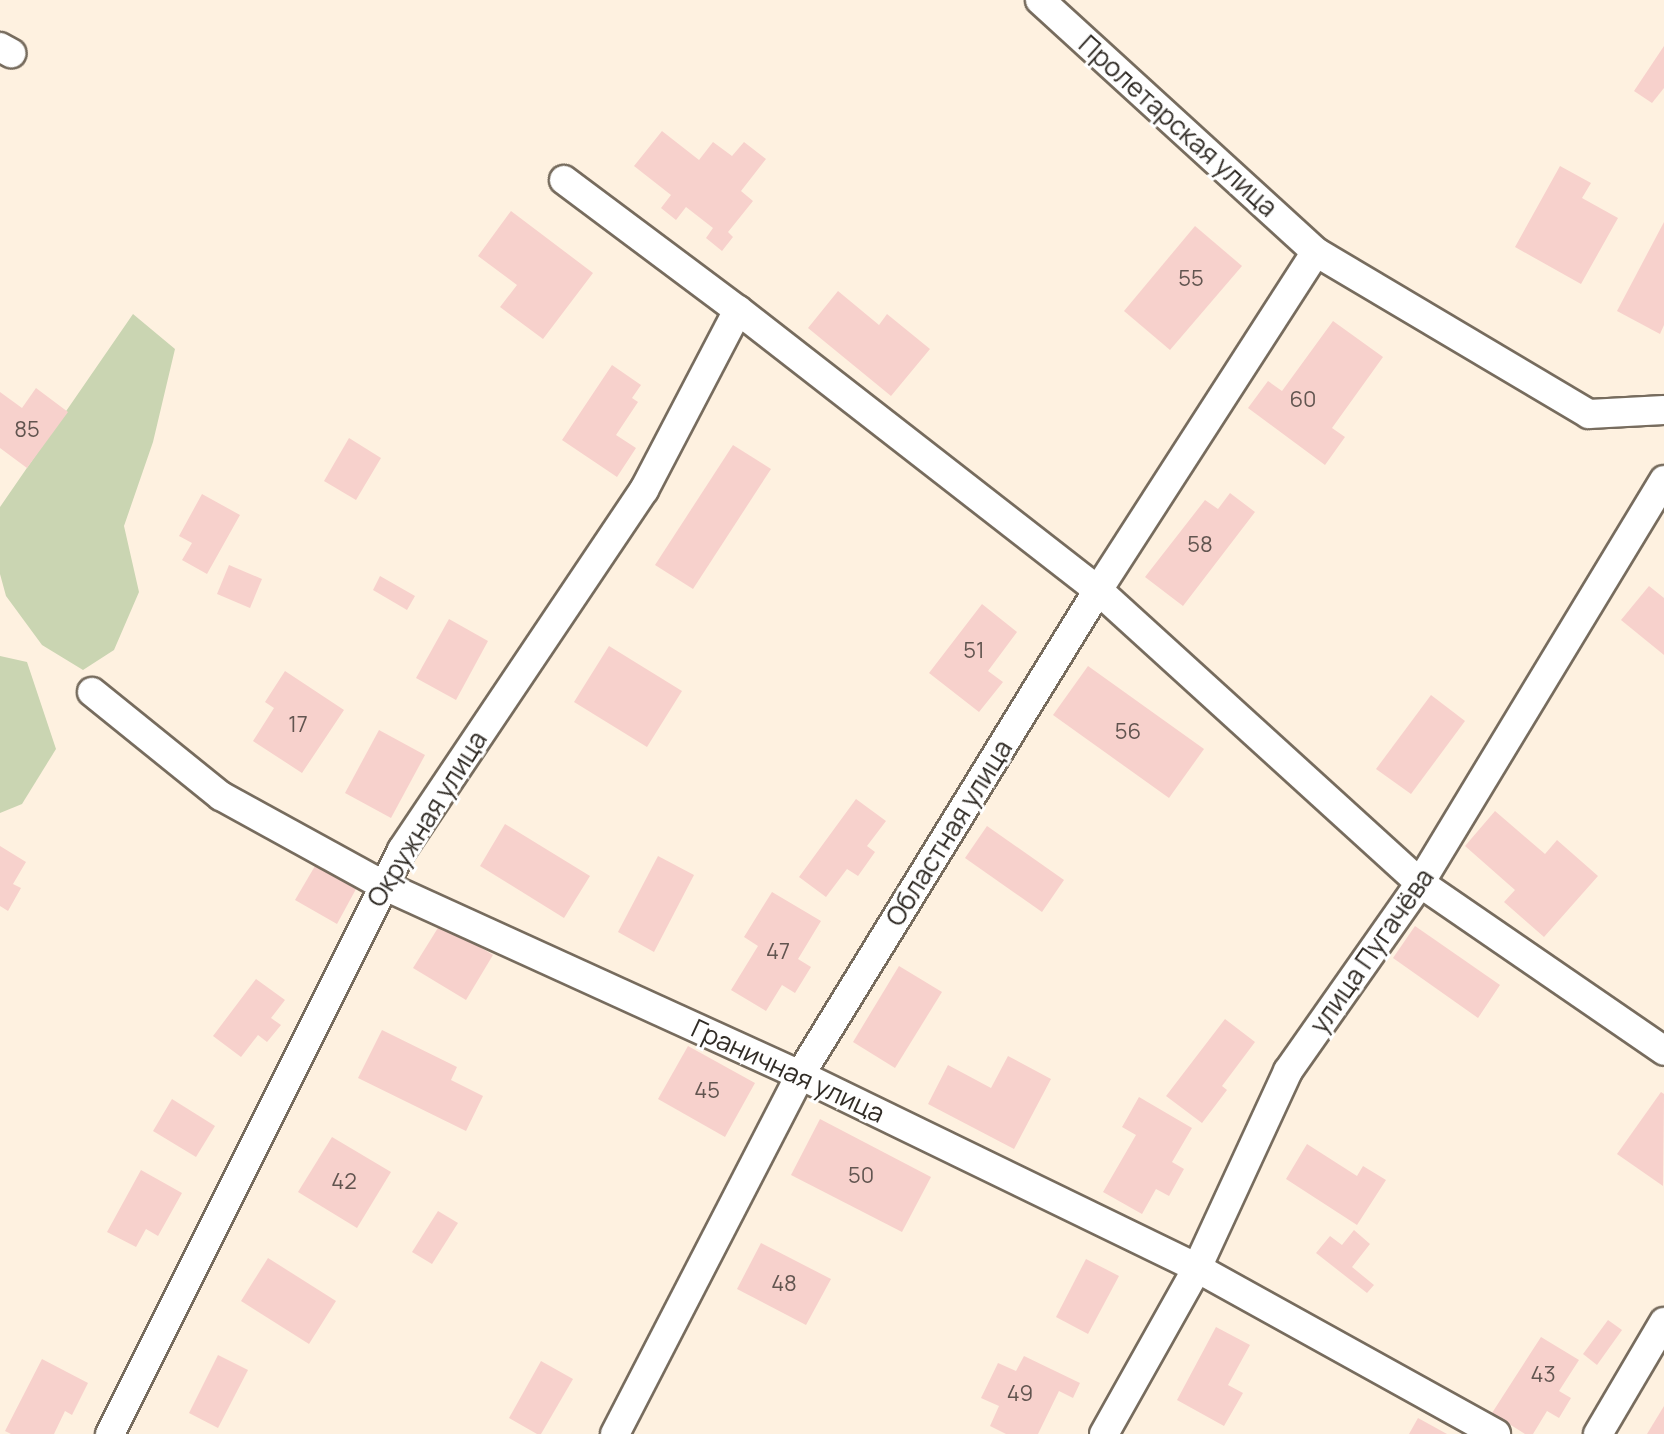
<!DOCTYPE html>
<html>
<head>
<meta charset="utf-8">
<style>
	body { margin:0 }
	#map { position:relative; width:1664px; height:1434px; overflow:hidden; background:#fef1e0; font-family:Manrope,sans-serif }
	div>[style] { position:absolute }
	.green>* { inset:0; background:#cad5b2 }
	.building>* { inset:0; background:#f7d1cc }
	.roads { filter:drop-shadow(2px 0 #776c5e) drop-shadow(-2px 0 #776c5e) drop-shadow(0 2px #776c5e) drop-shadow(0 -2px #776c5e) }
	.minor>* { height:28px; margin:-14px; padding:0 14px; transform-origin:14px; border-radius:14px; background:#fff }
	span { translate:-50% -50%; white-space:nowrap; text-align:center; line-height:1.15; -webkit-text-stroke:6px #fff; paint-order:stroke }
	.number-label { font-size:22px; color:#625550 }
	.number-label span { -webkit-text-stroke-width:0 }
	.street-label { font-size:26px; color:#312c26 }
</style>
</head>
<body>
<div id="map">
	<div class="green">
		<i style="clip-path:polygon(133px 314px,175px 349px,153px 442px,124px 526px,139px 592px,114px 650px,83px 670px,42px 645px,6px 596px,0 574px,0 507px)"></i>
		<i style="clip-path:polygon(0 656px,27px 662px,56px 749px,22px 804px,0 813px)"></i>
	</div>
	<div class="building">
		<i style="clip-path:polygon(1664px 46px,1664px 88px,1652px 103px,1634px 91px)"></i>
		<i style="clip-path:polygon(662px 131px,699px 160px,713px 142px,732px 156px,744px 142px,766px 159px,741px 191px,753px 201px,728px 232px,733px 237px,722px 251px,706px 238px,713px 228px,686px 207px,676px 220px,661px 208px,671px 195px,634px 166px)"></i>
		<i style="clip-path:polygon(1560px 166px,1591px 183px,1582px 198px,1618px 218px,1581px 284px,1515px 247px)"></i>
		<i style="clip-path:polygon(511px 211px,593px 273px,543px 339px,500px 307px,517px 285px,478px 256px)"></i>
		<i style="clip-path:polygon(1664px 222px,1664px 325px,1660px 334px,1617px 311px)"></i>
		<i style="clip-path:polygon(1195px 226px,1242px 266px,1170px 350px,1124px 311px)"></i>
		<i style="clip-path:polygon(838px 291px,879px 325px,887px 314px,930px 349px,891px 396px,808px 328px)"></i>
		<i style="clip-path:polygon(1333px 321px,1383px 357px,1332px 428px,1345px 437px,1325px 465px,1248px 408px,1268px 381px,1282px 391px)"></i>
		<i style="clip-path:polygon(612px 365px,641px 385px,632px 398px,638px 402px,616px 435px,636px 448px,617px 477px,562px 440px)"></i>
		<i style="clip-path:polygon(36px 388px,68px 412px,27px 468px,0 448px,0 392px,22px 408px)"></i>
		<i style="clip-path:polygon(349px 438px,381px 458px,356px 500px,324px 481px)"></i>
		<i style="clip-path:polygon(733px 445px,771px 469px,693px 589px,655px 565px)"></i>
		<i style="clip-path:polygon(1230px 493px,1255px 512px,1183px 606px,1145px 577px,1205px 500px,1218px 509px)"></i>
		<i style="clip-path:polygon(202px 494px,240px 515px,207px 574px,182px 560px,192px 543px,179px 536px)"></i>
		<i style="clip-path:polygon(229px 565px,262px 579px,250px 608px,217px 594px)"></i>
		<i style="clip-path:polygon(380px 576px,415px 596px,407px 610px,373px 590px)"></i>
		<i style="clip-path:polygon(1649px 586px,1664px 598px,1664px 655px,1621px 620px)"></i>
		<i style="clip-path:polygon(982px 604px,1017px 632px,988px 671px,1003px 682px,979px 712px,929px 673px)"></i>
		<i style="clip-path:polygon(449px 619px,488px 641px,456px 700px,416px 678px)"></i>
		<i style="clip-path:polygon(609px 646px,682px 691px,647px 747px,574px 702px)"></i>
		<i style="clip-path:polygon(1088px 666px,1204px 749px,1169px 798px,1053px 715px)"></i>
		<i style="clip-path:polygon(285px 671px,344px 710px,302px 773px,253px 741px,274px 708px,265px 702px)"></i>
		<i style="clip-path:polygon(1431px 695px,1465px 721px,1411px 794px,1376px 769px)"></i>
		<i style="clip-path:polygon(379px 730px,425px 755px,391px 818px,345px 793px)"></i>
		<i style="clip-path:polygon(856px 799px,886px 821px,867px 846px,875px 852px,858px 876px,847px 869px,826px 897px,799px 877px)"></i>
		<i style="clip-path:polygon(1495px 811px,1545px 854px,1557px 840px,1598px 876px,1544px 937px,1504px 902px,1515px 890px,1465px 846px)"></i>
		<i style="clip-path:polygon(505px 824px,590px 876px,564px 918px,480px 866px)"></i>
		<i style="clip-path:polygon(987px 826px,1064px 880px,1042px 912px,965px 858px)"></i>
		<i style="clip-path:polygon(0 846px,26px 862px,13px 884px,21px 888px,8px 911px,0 906px)"></i>
		<i style="clip-path:polygon(658px 856px,694px 875px,654px 952px,618px 932px)"></i>
		<i style="clip-path:polygon(315px 866px,356px 889px,337px 924px,295px 900px)"></i>
		<i style="clip-path:polygon(772px 892px,821px 921px,798px 959px,811px 967px,795px 993px,782px 985px,766px 1011px,731px 990px,758px 946px,744px 937px)"></i>
		<i style="clip-path:polygon(441px 923px,493px 955px,466px 1000px,413px 968px)"></i>
		<i style="clip-path:polygon(1415px 926px,1500px 985px,1478px 1018px,1393px 958px)"></i>
		<i style="clip-path:polygon(899px 966px,942px 992px,895px 1068px,853px 1042px)"></i>
		<i style="clip-path:polygon(256px 979px,285px 1000px,271px 1018px,281px 1025px,267px 1042px,258px 1035px,241px 1057px,213px 1036px)"></i>
		<i style="clip-path:polygon(1225px 1019px,1255px 1042px,1222px 1086px,1227px 1090px,1202px 1123px,1166px 1096px)"></i>
		<i style="clip-path:polygon(382px 1030px,457px 1067px,451px 1080px,483px 1096px,466px 1131px,358px 1078px)"></i>
		<i style="clip-path:polygon(688px 1046px,755px 1083px,725px 1137px,658px 1099px)"></i>
		<i style="clip-path:polygon(1008px 1056px,1051px 1079px,1014px 1149px,928px 1104px,948px 1065px,991px 1088px)"></i>
		<i style="clip-path:polygon(1661px 1092px,1664px 1094px,1663px 1186px,1617px 1154px)"></i>
		<i style="clip-path:polygon(1139px 1097px,1192px 1128px,1172px 1162px,1184px 1169px,1169px 1196px,1156px 1189px,1142px 1214px,1103px 1192px,1136px 1135px,1122px 1127px)"></i>
		<i style="clip-path:polygon(172px 1099px,215px 1126px,196px 1157px,153px 1131px)"></i>
		<i style="clip-path:polygon(820px 1119px,931px 1177px,902px 1232px,791px 1175px)"></i>
		<i style="clip-path:polygon(332px 1137px,391px 1172px,357px 1228px,298px 1192px)"></i>
		<i style="clip-path:polygon(1307px 1144px,1357px 1176px,1363px 1166px,1386px 1180px,1357px 1225px,1286px 1179px)"></i>
		<i style="clip-path:polygon(141px 1170px,182px 1193px,158px 1236px,146px 1229px,136px 1247px,107px 1232px)"></i>
		<i style="clip-path:polygon(438px 1211px,458px 1223px,432px 1264px,412px 1252px)"></i>
		<i style="clip-path:polygon(1354px 1230px,1370px 1244px,1352px 1267px,1374px 1285px,1367px 1293px,1316px 1253px,1330px 1236px,1342px 1245px)"></i>
		<i style="clip-path:polygon(761px 1243px,831px 1279px,806px 1325px,737px 1289px)"></i>
		<i style="clip-path:polygon(268px 1258px,336px 1301px,309px 1344px,241px 1301px)"></i>
		<i style="clip-path:polygon(1086px 1259px,1119px 1276px,1088px 1334px,1056px 1317px)"></i>
		<i style="clip-path:polygon(1608px 1320px,1622px 1330px,1597px 1365px,1583px 1354px)"></i>
		<i style="clip-path:polygon(1216px 1327px,1250px 1345px,1228px 1385px,1243px 1393px,1224px 1426px,1177px 1400px)"></i>
		<i style="clip-path:polygon(1541px 1337px,1579px 1360px,1559px 1391px,1571px 1398px,1559px 1418px,1547px 1411px,1533px 1434px,1525px 1434px,1492px 1413px)"></i>
		<i style="clip-path:polygon(218px 1355px,248px 1370px,218px 1428px,189px 1413px)"></i>
		<i style="clip-path:polygon(1024px 1356px,1080px 1383px,1073px 1398px,1059px 1391px,1038px 1434px,1006px 1434px,990px 1426px,999px 1406px,981px 1398px,998px 1363px,1016px 1371px)"></i>
		<i style="clip-path:polygon(42px 1359px,88px 1383px,72px 1415px,65px 1411px,54px 1434px,11px 1434px,5px 1431px)"></i>
		<i style="clip-path:polygon(541px 1361px,573px 1379px,541px 1434px,537px 1434px,509px 1418px)"></i>
		<i style="clip-path:polygon(1664px 1406px,1664px 1434px,1647px 1434px)"></i>
		<i style="clip-path:polygon(1418px 1418px,1447px 1434px,1409px 1434px)"></i>
	</div>
	<div class="roads">
		<div class="minor">
			<i style="left:1040px;top:0;width:374px;rotate:42.4deg"></i>
			<i style="left:1316px;top:252px;width:317px;rotate:30.7deg"></i>
			<i style="left:1589px;top:414px;width:75px;rotate:-3.1deg"></i>
			<i style="left:0;top:47px;width:13px;rotate:29deg"></i>
			<i style="left:564px;top:180px;width:217px;rotate:36.8deg"></i>
			<i style="left:738px;top:310px;width:456px;rotate:37.9deg"></i>
			<i style="left:1098px;top:590px;width:435px;rotate:42.3deg"></i>
			<i style="left:1420px;top:883px;width:296px;rotate:34.5deg"></i>
			<i style="left:92px;top:692px;width:166px;rotate:38.9deg"></i>
			<i style="left:221px;top:796px;width:185px;rotate:28.8deg"></i>
			<i style="left:383px;top:885px;width:458px;rotate:24.5deg"></i>
			<i style="left:800px;top:1075px;width:441px;rotate:25.9deg"></i>
			<i style="left:1197px;top:1268px;width:342px;rotate:29deg"></i>
			<i style="left:110px;top:1434px;width:653px;rotate:-63.43deg"></i>
			<i style="left:402px;top:850px;width:434px;rotate:-56.1deg"></i>
			<i style="left:644px;top:490px;width:203px;rotate:-62.4deg"></i>
			<i style="left:615px;top:1434px;width:404px;rotate:-62.7deg"></i>
			<i style="left:800px;top:1075px;width:569px;rotate:-58.43deg"></i>
			<i style="left:1098px;top:590px;width:402px;rotate:-57.2deg"></i>
			<i style="left:1104px;top:1434px;width:190px;rotate:-60.7deg"></i>
			<i style="left:1197px;top:1268px;width:217px;rotate:-65.2deg"></i>
			<i style="left:1288px;top:1071px;width:230px;rotate:-54.9deg"></i>
			<i style="left:1420px;top:883px;width:471px;rotate:-58.8deg"></i>
			<i style="left:1598px;top:1434px;width:130px;rotate:-59.5deg"></i>
		</div>
	</div>
	<div class="number-label">
		<span style="left:1191px;top:279px">55</span>
		<span style="left:1303px;top:400px">60</span>
		<span style="left:27px;top:430px">85</span>
		<span style="left:1200px;top:545px">58</span>
		<span style="left:974px;top:651px">51</span>
		<span style="left:298px;top:725px">17</span>
		<span style="left:1128px;top:732px">56</span>
		<span style="left:778px;top:952px">47</span>
		<span style="left:707px;top:1091px">45</span>
		<span style="left:861px;top:1176px">50</span>
		<span style="left:344px;top:1182px">42</span>
		<span style="left:784px;top:1284px">48</span>
		<span style="left:1543px;top:1375px">43</span>
		<span style="left:1020px;top:1394px">49</span>
	</div>
	<div class="street-label">
		<span style="left:1178px;top:126px;rotate:42deg">Пролетарская улица</span>
		<span style="left:427px;top:819px;rotate:-58deg">Окружная улица</span>
		<span style="left:949px;top:833px;rotate:-58deg">Областная улица</span>
		<span style="left:1372px;top:951px;rotate:-55deg">улица Пугачёва</span>
		<span style="left:788px;top:1071px;rotate:25deg">Граничная улица</span>
	</div>
</div>
</body>
</html>
